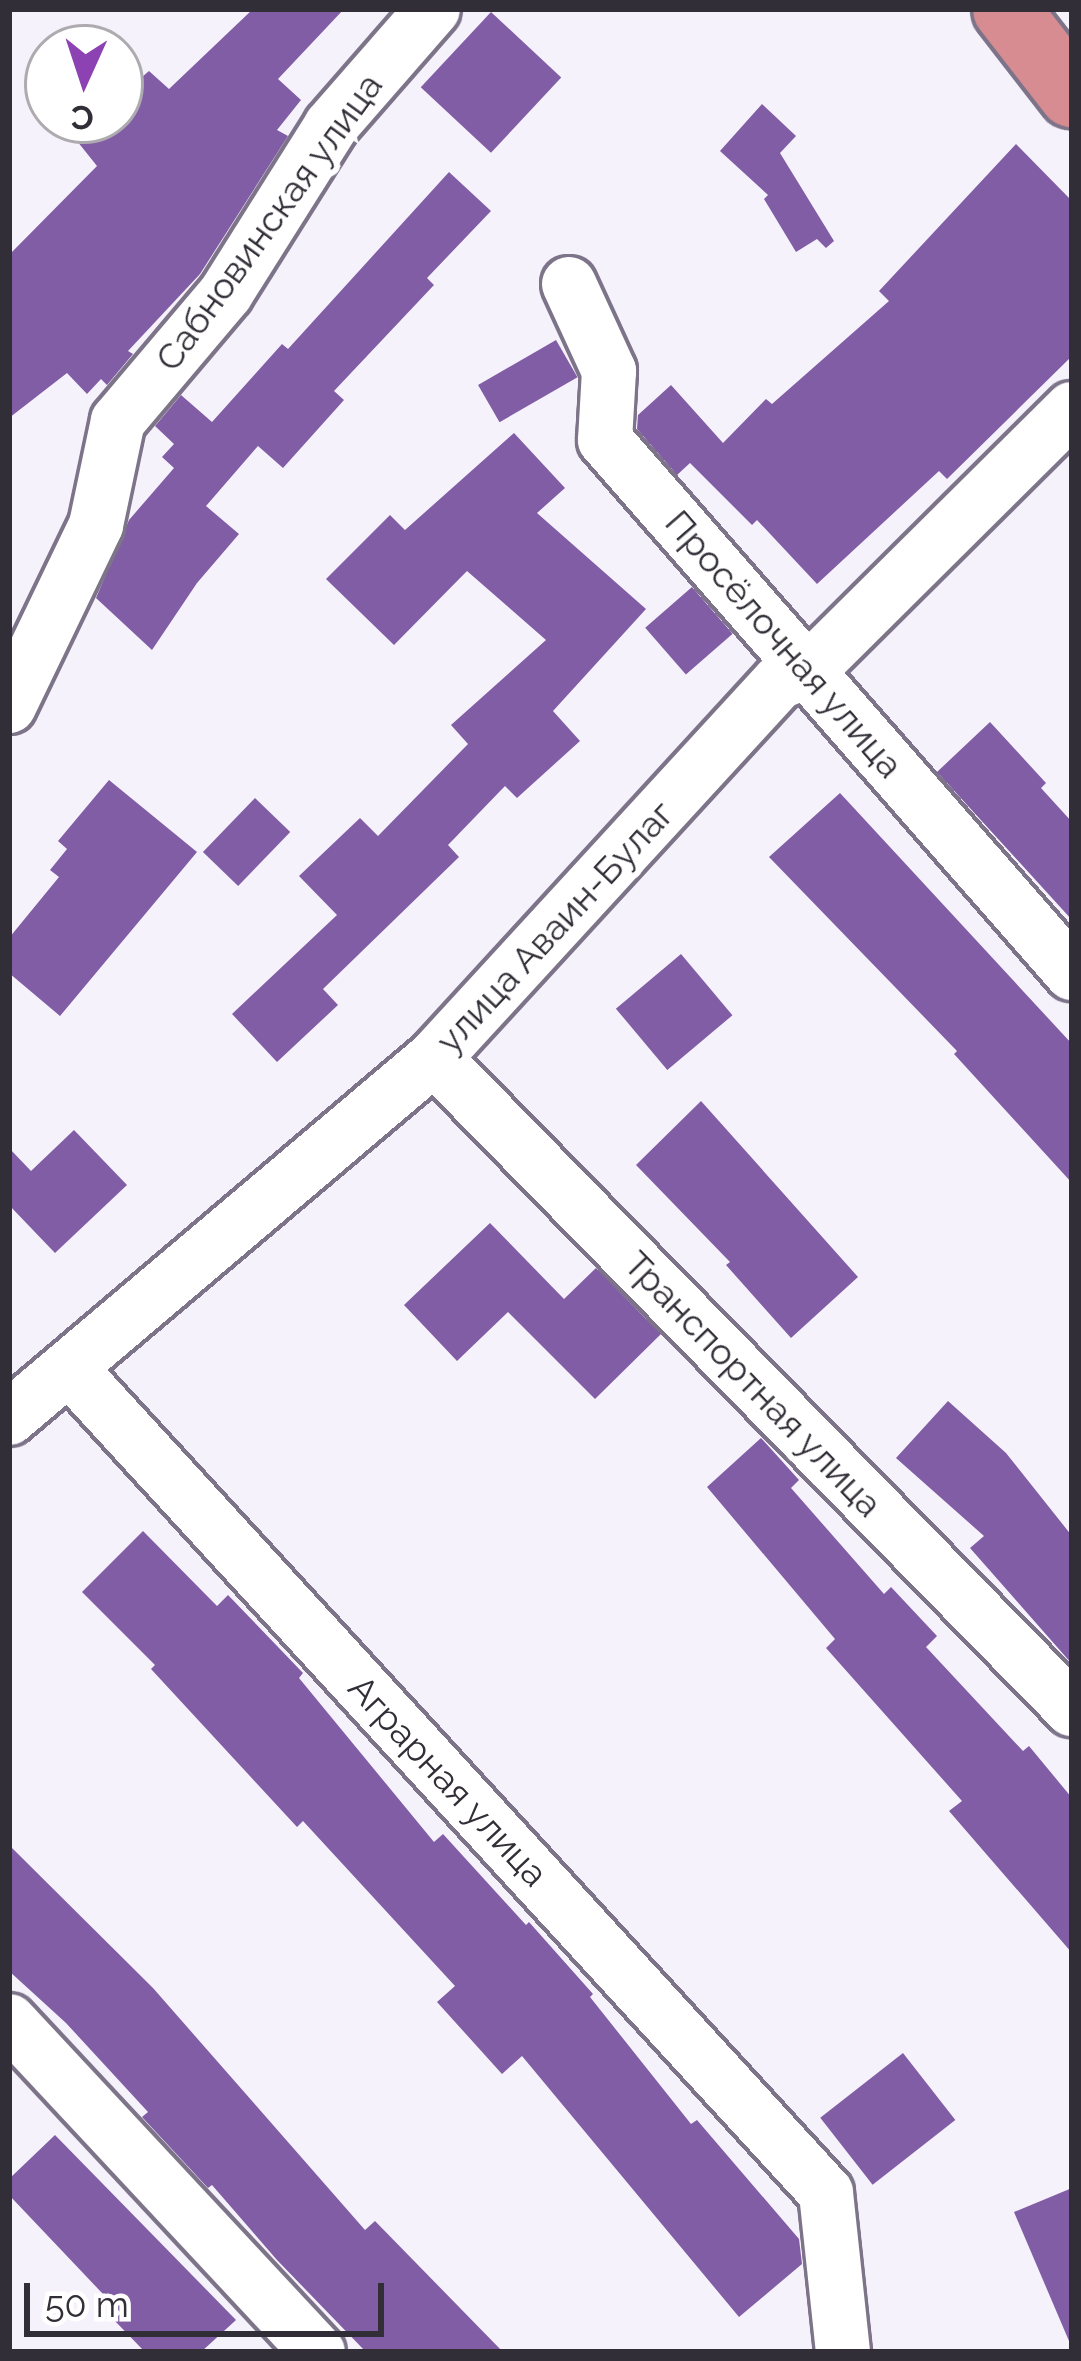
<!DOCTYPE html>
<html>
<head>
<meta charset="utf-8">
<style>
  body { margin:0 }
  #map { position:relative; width:1081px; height:2361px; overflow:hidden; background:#f6f2fc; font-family:Raleway,sans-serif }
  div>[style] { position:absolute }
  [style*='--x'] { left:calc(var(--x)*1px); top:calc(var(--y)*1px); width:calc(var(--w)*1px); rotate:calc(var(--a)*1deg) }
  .building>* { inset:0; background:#805da5; transform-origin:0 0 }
  .roads { filter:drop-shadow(3px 0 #7d7489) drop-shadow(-3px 0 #7d7489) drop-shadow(0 3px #7d7489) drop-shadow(0 -3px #7d7489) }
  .minor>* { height:54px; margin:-27px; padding:0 27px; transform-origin:27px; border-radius:27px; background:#fff }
  .highway>* { height:66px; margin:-33px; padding:0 33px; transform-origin:33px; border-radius:33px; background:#d78c92 }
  span { translate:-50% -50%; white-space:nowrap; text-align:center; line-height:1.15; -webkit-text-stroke:12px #fff; paint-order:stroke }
  .street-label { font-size:36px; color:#322e37 }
  .frame { position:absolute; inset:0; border:12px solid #322e37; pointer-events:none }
  .north { position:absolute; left:24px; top:24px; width:120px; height:120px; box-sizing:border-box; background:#fff; border:3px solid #adabaf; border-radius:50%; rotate:183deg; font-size:33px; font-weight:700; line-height:48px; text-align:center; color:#322e37 }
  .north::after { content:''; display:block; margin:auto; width:42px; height:54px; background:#8d42b3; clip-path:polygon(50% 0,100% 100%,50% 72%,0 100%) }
  .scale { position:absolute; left:24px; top:2283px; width:360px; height:54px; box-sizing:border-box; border:6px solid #322e37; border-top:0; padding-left:15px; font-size:36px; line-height:42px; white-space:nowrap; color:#322e37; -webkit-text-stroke:9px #fff; paint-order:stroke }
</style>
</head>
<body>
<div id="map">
  <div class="building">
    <div style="clip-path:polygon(253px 9px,344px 9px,278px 79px,301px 100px,277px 130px,288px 136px,200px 274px,128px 351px,133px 354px,107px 385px,101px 379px,87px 394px,67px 373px,9px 418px,9px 255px,97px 166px,73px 136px,92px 120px,120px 120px,120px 96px,149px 71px,169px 89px)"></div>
    <div style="left:491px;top:12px;width:96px;height:103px;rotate:43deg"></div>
    <div style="clip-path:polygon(762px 104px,796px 136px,780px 153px,834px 241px,826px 248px,817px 239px,796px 252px,764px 199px,768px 195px,720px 151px)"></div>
    <div style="clip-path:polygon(1016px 144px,1072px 201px,1072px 356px,947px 479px,939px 471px,817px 584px,757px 520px,752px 525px,690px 463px,677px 475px,637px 429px,638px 415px,671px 385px,723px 443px,766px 399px,772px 404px,889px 301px,879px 291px)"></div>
    <div style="clip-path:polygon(449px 172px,491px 211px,427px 278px,434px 285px,334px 391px,344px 400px,283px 468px,258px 446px,206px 506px,239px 534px,197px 583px,152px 650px,96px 598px,129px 520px,174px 468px,162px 457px,174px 444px,155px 426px,181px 395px,212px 422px,282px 344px,288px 349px)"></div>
    <div style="left:556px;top:340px;width:43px;height:90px;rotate:60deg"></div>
    <div style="clip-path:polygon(514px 433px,565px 488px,537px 513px,646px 609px,553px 711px,580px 741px,517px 798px,505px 786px,448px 845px,459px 857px,323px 989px,338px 1005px,277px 1062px,232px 1014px,337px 915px,299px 876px,360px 818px,378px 836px,468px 744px,451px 725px,546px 640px,467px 571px,394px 645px,326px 579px,390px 515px,405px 530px)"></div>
    <div style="left:692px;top:587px;width:62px;height:62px;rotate:49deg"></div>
    <div style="clip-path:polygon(990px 722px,1046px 783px,1041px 788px,1072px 822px,1072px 920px,937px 772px)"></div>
    <div style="clip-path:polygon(109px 780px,197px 852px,60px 1016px,9px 973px,9px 938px,59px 877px,50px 870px,67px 849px,58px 841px)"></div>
    <div style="clip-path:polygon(840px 793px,1072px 1044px,1072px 1183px,954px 1054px,957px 1051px,769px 857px)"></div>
    <div style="left:255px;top:798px;width:49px;height:75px;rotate:44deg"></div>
    <div style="left:681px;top:954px;width:80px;height:85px;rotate:50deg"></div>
    <div style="clip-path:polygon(701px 1101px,858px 1277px,791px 1338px,726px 1265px,730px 1262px,636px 1165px)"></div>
    <div style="clip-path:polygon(74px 1130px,127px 1185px,55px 1253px,9px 1205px,9px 1148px,31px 1171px)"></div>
    <div style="clip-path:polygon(490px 1223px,564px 1299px,596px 1268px,661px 1334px,595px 1399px,508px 1312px,457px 1361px,404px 1305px)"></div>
    <div style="clip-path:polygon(948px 1401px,1006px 1453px,1072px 1536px,1072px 1664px,970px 1548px,984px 1536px,896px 1458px)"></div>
    <div style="clip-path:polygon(761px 1438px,799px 1480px,791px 1488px,884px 1594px,891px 1587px,937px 1636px,926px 1647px,1023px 1751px,1029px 1746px,1072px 1798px,1072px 1953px,949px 1811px,962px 1801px,826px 1648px,835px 1639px,707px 1487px)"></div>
    <div style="clip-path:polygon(143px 1531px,217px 1606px,228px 1595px,303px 1673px,299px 1678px,434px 1842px,443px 1834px,526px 1925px,529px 1922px,593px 1994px,590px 1997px,691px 2124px,697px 2120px,799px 2239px,802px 2264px,739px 2317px,522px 2056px,502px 2074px,437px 2002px,455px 1986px,303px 1821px,297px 1827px,151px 1669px,155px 1665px,82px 1592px)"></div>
    <div style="clip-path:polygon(9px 1845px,153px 1988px,365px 2230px,375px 2221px,503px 2352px,366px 2352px,277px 2260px,212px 2185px,208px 2188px,142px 2117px,148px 2112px,66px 2023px,9px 1971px)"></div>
    <div style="left:903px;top:2053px;width:85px;height:105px;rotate:52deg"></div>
    <div style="clip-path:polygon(55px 2135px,236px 2320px,201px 2352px,145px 2352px,114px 2320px,121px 2313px,9px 2195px,9px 2179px)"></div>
    <div style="clip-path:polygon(1072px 2188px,1072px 2348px,1014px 2212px)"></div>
  </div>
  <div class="roads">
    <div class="minor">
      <div style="--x:569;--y:284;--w:96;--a:65.3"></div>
      <div style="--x:609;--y:371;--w:69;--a:93.3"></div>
      <div style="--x:605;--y:440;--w:709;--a:48.78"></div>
      <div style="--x:9;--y:706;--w:201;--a:-64.3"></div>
      <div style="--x:96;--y:525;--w:106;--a:-78.1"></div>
      <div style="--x:118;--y:421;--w:167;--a:-49.8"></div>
      <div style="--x:226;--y:293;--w:197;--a:-57.8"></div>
      <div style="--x:331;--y:126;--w:155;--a:-48.9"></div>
      <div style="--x:434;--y:1058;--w:912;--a:45.58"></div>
      <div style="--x:70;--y:1369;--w:1118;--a:47.46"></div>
      <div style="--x:826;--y:2193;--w:160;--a:83.9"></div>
      <div style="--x:9;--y:1418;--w:557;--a:-40.27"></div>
      <div style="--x:434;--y:1058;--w:510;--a:-47.46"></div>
      <div style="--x:779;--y:682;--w:31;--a:-21"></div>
      <div style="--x:808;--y:671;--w:372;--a:-44.8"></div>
      <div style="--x:9;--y:2021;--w:453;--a:47"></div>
    </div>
    <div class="highway">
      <div style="--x:1006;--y:9;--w:108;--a:52.2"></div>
    </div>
  </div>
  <div class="street-label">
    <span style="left:269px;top:222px;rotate:-54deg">Сабновинская улица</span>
    <span style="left:784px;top:644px;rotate:49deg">Просёлочная улица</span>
    <span style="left:555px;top:927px;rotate:-47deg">улица Аваин-Булаг</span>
    <span style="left:753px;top:1384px;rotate:46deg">Транспортная улица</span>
    <span style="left:448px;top:1781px;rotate:47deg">Аграрная улица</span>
  </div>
  <div class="frame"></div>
  <div class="north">С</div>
  <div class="scale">50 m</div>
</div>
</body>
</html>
